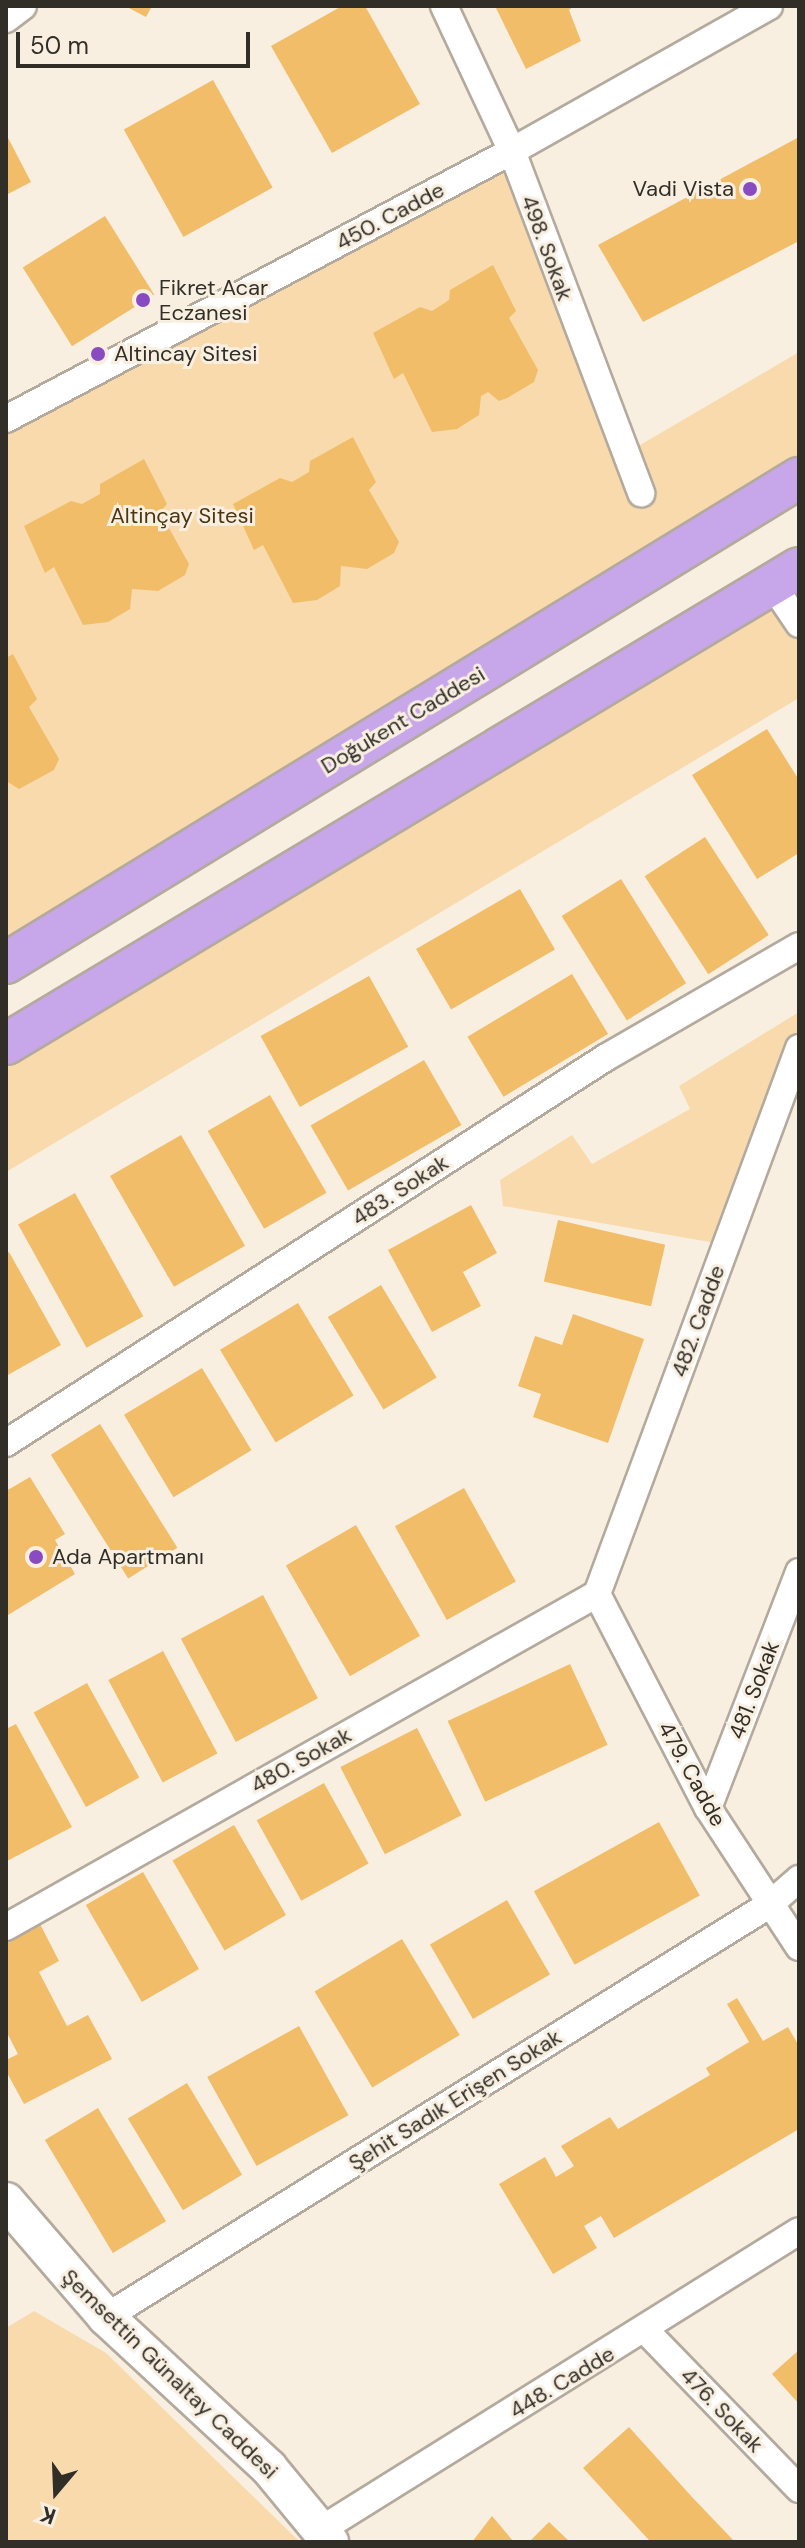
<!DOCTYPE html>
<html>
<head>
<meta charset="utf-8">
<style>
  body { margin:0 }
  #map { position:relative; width:805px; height:2548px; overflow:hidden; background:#f8efe1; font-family:"DM Sans",sans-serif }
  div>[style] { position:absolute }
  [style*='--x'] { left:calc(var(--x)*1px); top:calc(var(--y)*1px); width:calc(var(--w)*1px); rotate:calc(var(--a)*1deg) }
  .green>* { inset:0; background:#f8daad }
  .building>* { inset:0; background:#f2bd69; transform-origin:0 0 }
  .roads { filter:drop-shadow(2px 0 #b3aa9d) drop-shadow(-2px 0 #b3aa9d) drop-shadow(0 2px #b3aa9d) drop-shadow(0 -2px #b3aa9d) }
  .street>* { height:26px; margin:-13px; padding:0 13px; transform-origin:13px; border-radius:13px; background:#fff }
  .secondary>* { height:36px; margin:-18px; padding:0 18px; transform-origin:18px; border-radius:18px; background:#fff }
  .primary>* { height:40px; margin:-20px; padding:0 20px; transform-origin:20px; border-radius:20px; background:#c8a6ea }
  .dots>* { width:22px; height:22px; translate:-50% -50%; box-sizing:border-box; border:4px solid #f8efe1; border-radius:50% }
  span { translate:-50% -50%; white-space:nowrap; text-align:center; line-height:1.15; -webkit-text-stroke:6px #f8efe1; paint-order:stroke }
  .poi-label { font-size:22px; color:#312e28 }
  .right { translate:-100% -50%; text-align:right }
  .left { translate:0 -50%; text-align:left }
  .street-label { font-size:22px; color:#312e28 }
  .park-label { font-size:22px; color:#4c3612 }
  .frame { position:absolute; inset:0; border:8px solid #312e28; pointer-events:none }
  .north { position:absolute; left:16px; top:2452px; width:80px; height:80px; -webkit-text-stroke:6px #f8efe1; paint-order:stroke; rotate:199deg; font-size:22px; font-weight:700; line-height:32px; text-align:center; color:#312e28 }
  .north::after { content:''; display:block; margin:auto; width:28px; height:36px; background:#312e28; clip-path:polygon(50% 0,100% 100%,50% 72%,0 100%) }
  .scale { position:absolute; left:16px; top:32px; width:234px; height:36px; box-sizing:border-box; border:4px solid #312e28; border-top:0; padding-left:10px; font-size:24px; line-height:28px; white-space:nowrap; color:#312e28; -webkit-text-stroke:6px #f8efe1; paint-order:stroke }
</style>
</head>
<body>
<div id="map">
  <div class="green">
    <div style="clip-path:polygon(512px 151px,623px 455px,799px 352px,799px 478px,6px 963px,6px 419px)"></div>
    <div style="clip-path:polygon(799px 568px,799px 698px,6px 1172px,6px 1044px)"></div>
    <div style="clip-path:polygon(799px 1012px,799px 1033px,721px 1244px,503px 1206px,500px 1180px,572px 1135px,592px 1164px,690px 1109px,679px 1086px)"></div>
    <div style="clip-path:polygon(34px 2311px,106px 2353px,300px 2542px,6px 2542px,6px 2328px)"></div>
  </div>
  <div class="building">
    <div style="clip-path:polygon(125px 6px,152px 6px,146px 17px)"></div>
    <div style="clip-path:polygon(342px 6px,365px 6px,420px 104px,332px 153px,271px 46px)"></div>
    <div style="clip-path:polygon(495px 6px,574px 6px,569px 10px,581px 41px,526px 69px)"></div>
    <div style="left:213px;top:80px;width:123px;height:102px;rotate:61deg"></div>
    <div style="clip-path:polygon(6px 134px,31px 182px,6px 195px)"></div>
    <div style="clip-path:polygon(799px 137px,799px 241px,643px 322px,598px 245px)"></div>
    <div style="left:105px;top:216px;width:93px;height:97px;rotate:58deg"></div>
    <div style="clip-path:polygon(493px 265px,516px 311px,509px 318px,538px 370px,534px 382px,507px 398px,499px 401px,488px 392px,481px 396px,479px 415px,457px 429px,432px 432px,403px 373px,394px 379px,373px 333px,420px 307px,432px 311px,449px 300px,450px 290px)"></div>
    <div style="clip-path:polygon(353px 437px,376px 482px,369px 490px,399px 542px,394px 553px,367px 569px,341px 566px,340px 586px,317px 600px,293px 603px,263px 545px,254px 550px,233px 504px,280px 478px,292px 482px,309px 472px,310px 461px)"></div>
    <div style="clip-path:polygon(144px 459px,167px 504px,160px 512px,189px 564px,185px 575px,158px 591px,132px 589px,130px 609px,108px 622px,83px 625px,54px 567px,45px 573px,24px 526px,71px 501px,82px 504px,100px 494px,100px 484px)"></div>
    <div style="clip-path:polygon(13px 654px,37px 699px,29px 707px,59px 759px,54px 770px,19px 789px,6px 781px,6px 658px)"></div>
    <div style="clip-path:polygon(767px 729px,799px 780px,799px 853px,757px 879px,692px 775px)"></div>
    <div style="left:705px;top:837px;width:117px;height:72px;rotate:57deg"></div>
    <div style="left:621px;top:879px;width:123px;height:70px;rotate:58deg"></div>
    <div style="left:520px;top:889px;width:70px;height:120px;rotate:60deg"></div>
    <div style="left:572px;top:974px;width:70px;height:122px;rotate:59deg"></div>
    <div style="left:369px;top:976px;width:81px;height:124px;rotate:61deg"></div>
    <div style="left:424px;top:1060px;width:75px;height:131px;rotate:60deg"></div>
    <div style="left:270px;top:1095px;width:113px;height:72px;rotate:60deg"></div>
    <div style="left:181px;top:1135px;width:128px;height:82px;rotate:60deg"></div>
    <div style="left:75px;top:1193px;width:141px;height:65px;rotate:61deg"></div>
    <div style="clip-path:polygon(471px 1205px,497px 1253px,463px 1272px,481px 1306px,432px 1332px,388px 1250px)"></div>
    <div style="left:558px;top:1220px;width:110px;height:63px;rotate:13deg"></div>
    <div style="clip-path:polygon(9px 1252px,61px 1345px,6px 1376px,6px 1254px)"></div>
    <div style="left:381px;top:1285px;width:108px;height:62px;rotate:59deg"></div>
    <div style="left:298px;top:1303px;width:108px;height:91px;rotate:59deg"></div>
    <div style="clip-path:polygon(573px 1314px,644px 1339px,608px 1443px,533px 1417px,541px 1394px,518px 1386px,535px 1336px,562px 1345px)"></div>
    <div style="left:202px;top:1368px;width:96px;height:91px;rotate:59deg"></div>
    <div style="left:100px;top:1424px;width:146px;height:58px;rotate:58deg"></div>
    <div style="clip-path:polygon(30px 1477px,65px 1534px,55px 1540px,75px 1574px,8px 1615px,6px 1491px)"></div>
    <div style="left:464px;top:1488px;width:107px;height:79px;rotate:61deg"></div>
    <div style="left:356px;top:1525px;width:128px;height:81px;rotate:60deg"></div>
    <div style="left:263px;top:1595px;width:117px;height:93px;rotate:62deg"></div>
    <div style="left:163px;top:1651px;width:116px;height:62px;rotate:62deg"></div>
    <div style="left:570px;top:1664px;width:89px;height:135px;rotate:65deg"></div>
    <div style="left:87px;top:1683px;width:108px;height:61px;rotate:61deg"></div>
    <div style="clip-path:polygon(16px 1724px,72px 1827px,7px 1861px,6px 1729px)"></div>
    <div style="left:417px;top:1728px;width:98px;height:86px;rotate:63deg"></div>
    <div style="left:324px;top:1783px;width:92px;height:77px;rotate:61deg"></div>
    <div style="left:659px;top:1822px;width:84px;height:143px;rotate:61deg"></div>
    <div style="left:234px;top:1825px;width:104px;height:71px;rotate:60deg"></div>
    <div style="left:143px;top:1872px;width:112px;height:66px;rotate:60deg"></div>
    <div style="left:507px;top:1900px;width:86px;height:89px;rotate:60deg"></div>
    <div style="clip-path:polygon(38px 1920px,59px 1961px,39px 1972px,67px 2026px,88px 2015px,112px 2059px,24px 2104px,6px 2071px,6px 2060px,18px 2054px,6px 2031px,6px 1937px)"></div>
    <div style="left:402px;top:1939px;width:112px;height:102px;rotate:59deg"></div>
    <div style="clip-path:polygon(737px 1998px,763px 2041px,788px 2027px,799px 2046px,799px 2129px,614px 2238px,601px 2216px,584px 2226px,597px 2248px,553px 2274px,499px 2184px,545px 2157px,556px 2177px,574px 2166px,561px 2146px,610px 2117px,618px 2129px,710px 2075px,706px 2068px,749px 2042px,727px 2004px)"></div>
    <div style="left:299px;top:2026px;width:102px;height:105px;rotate:61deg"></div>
    <div style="left:187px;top:2083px;width:107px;height:69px;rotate:59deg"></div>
    <div style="left:98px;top:2108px;width:132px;height:62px;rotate:59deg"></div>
    <div style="clip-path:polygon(799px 2350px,799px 2404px,772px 2374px)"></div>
    <div style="clip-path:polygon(629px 2427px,692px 2497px,735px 2542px,651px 2542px,647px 2538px,583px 2468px)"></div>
    <div style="clip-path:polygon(492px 2516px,514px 2542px,472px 2542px)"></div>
    <div style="clip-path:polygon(549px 2522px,570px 2542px,529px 2542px)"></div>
  </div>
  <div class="roads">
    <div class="street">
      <div style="--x:444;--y:6;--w:160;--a:64.9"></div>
      <div style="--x:512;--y:151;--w:366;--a:69.3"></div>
      <div style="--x:6;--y:19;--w:21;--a:-37"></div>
      <div style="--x:6;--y:419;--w:573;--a:-27.91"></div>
      <div style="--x:512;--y:151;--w:295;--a:-29.4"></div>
      <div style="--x:772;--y:584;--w:48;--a:56"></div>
      <div style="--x:6;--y:1443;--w:712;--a:-32.73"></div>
      <div style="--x:605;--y:1058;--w:224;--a:-30"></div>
      <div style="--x:597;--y:1594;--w:582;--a:-69.7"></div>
      <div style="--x:597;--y:1594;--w:241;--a:62.6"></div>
      <div style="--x:708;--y:1808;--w:166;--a:56.8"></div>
      <div style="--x:708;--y:1808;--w:253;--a:-68.9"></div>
      <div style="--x:6;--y:1927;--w:678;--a:-29.4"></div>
      <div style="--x:106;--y:2317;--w:781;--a:-31.86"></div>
      <div style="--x:769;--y:1905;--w:40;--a:-41"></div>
      <div style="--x:646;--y:2331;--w:220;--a:45.9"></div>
      <div style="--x:322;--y:2529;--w:562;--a:-31.99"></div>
    </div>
    <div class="secondary">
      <div style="--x:6;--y:2201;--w:153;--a:49.2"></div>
      <div style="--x:106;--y:2317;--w:222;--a:42.8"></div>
      <div style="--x:269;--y:2468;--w:96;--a:50.5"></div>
    </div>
    <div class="primary">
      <div style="--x:6;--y:963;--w:930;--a:-31.45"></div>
      <div style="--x:6;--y:1044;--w:925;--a:-30.97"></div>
    </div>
  </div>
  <div class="dots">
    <div style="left:750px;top:189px;background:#884bc1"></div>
    <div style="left:143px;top:300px;background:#884bc1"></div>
    <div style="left:98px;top:354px;background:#884bc1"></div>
    <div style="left:36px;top:1557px;background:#884bc1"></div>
  </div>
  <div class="poi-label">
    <span class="right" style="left:734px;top:189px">Vadi Vista</span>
    <span class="left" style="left:159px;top:300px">Fikret Acar<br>Eczanesi</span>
    <span class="left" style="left:114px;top:354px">Altincay Sitesi</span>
    <span class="left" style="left:52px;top:1557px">Ada Apartmanı</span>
  </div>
  <div class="street-label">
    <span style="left:390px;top:216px;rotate:-28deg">450. Cadde</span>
    <span style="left:547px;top:248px;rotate:70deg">498. Sokak</span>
    <span style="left:403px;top:720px;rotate:-31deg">Doğukent Caddesi</span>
    <span style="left:400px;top:1190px;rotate:-33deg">483. Sokak</span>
    <span style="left:698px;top:1321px;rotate:-70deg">482. Cadde</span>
    <span style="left:754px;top:1690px;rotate:-69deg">481. Sokak</span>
    <span style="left:301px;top:1760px;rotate:-29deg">480. Sokak</span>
    <span style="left:692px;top:1774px;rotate:61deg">479. Cadde</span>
    <span style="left:455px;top:2100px;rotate:-32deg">Şehit Sadık Erişen Sokak</span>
    <span style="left:170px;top:2374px;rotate:44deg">Şemsettin Günaltay Caddesi</span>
    <span style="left:562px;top:2382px;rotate:-31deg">448. Cadde</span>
    <span style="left:722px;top:2410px;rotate:46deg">476. Sokak</span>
  </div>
  <div class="park-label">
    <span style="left:182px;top:516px">Altinçay Sitesi</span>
  </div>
  <div class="frame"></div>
  <div class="north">K</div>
  <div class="scale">50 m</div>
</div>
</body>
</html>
